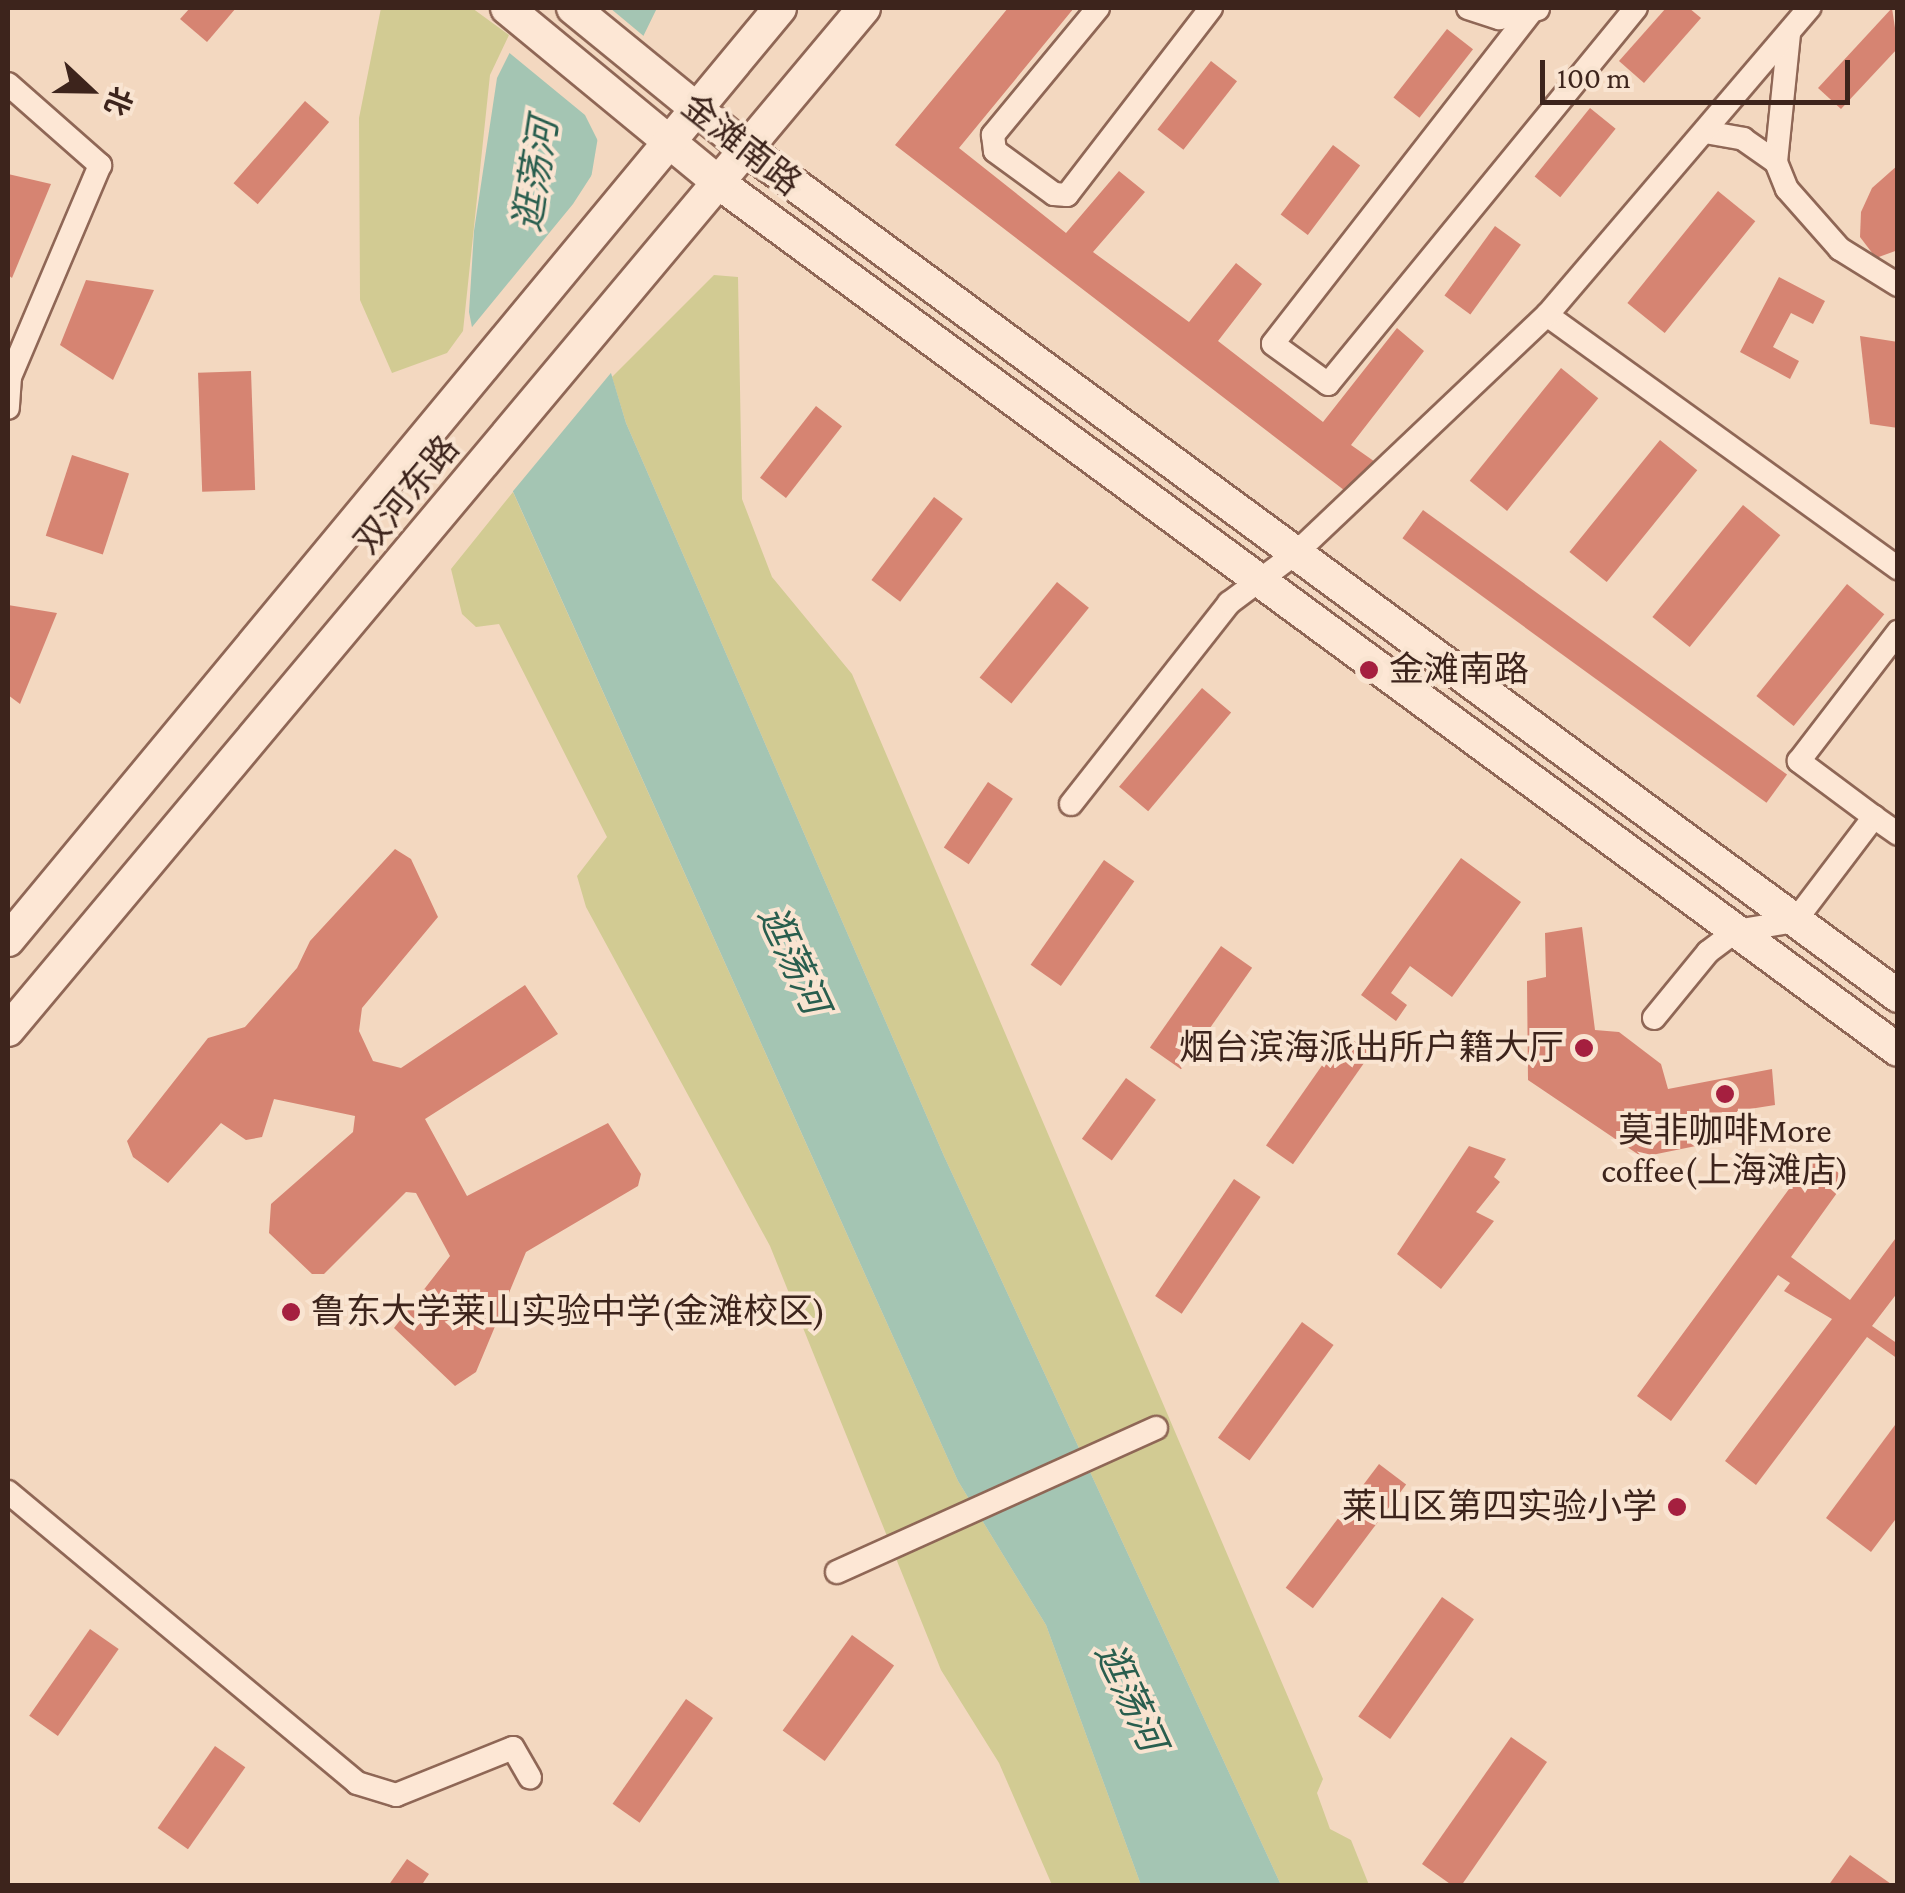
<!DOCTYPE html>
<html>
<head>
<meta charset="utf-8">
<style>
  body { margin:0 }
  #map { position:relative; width:1905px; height:1893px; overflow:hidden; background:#f3d8c0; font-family:"Crimson Pro","Noto Sans SC",serif }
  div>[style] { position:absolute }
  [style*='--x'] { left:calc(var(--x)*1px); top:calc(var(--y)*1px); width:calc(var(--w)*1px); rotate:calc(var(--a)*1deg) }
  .green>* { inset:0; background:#d2cb93 }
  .water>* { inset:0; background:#a4c5b3 }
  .pier>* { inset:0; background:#f3d8c0 }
  .building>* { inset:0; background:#d68472; transform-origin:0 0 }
  .roads { filter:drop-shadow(2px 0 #8f6756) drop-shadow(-2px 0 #8f6756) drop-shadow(0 2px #8f6756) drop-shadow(0 -2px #8f6756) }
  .street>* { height:22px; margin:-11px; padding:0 11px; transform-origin:11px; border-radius:11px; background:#fde7d5 }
  .secondary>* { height:32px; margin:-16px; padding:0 16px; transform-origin:16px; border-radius:16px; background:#fde7d5 }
  .dots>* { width:28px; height:28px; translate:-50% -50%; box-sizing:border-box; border:5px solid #f9e4d1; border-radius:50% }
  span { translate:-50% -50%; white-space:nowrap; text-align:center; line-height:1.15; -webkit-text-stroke:8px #f9e4d1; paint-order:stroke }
  .street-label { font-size:35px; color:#3d241c }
  .poi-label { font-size:35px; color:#3d241c }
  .left { translate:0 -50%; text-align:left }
  .right { translate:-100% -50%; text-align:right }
  .water-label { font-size:38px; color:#295e4e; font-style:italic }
  .frame { position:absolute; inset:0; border:10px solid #3d241c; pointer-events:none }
  .north { position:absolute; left:40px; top:40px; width:100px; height:100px; -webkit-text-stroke:8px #f9e4d1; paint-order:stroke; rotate:112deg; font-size:28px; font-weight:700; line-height:40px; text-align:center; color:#3d241c }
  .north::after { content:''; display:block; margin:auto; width:35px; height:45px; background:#3d241c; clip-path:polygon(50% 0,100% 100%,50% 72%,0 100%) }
  .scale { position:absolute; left:1540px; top:60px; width:310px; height:45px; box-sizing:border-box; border:5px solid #3d241c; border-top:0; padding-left:12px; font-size:30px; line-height:35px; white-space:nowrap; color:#3d241c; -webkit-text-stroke:8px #f9e4d1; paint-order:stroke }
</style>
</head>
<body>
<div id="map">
  <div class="green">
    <div style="clip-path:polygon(381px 8px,472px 8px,509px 35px,490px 75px,463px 331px,447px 353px,392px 373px,360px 300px,359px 118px)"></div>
    <div style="clip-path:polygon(714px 275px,738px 277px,742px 499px,772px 577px,852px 674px,1323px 1779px,1317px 1793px,1330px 1829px,1351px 1840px,1369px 1885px,1281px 1885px,944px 1156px,626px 423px,612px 377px)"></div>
    <div style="clip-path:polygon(513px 492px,958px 1481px,1046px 1625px,1141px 1885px,1052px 1885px,999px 1763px,941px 1670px,770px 1246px,586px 907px,577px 876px,607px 837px,499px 624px,476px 627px,462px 614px,451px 569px)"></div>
  </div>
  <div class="water">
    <div style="clip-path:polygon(532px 8px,657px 8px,600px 125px,581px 238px,587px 293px,626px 423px,944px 1156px,1281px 1885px,1141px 1885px,1046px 1625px,958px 1481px,497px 456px,469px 312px,474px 231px,497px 78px)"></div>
  </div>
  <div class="pier">
    <div style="clip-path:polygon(529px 8px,610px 8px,646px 38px,599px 143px,586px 238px,592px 292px,615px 368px,509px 496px,492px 457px,468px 332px,573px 204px,595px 170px,599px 143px,585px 115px,506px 50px)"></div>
  </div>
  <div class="building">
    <div style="clip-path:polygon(190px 8px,236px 8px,207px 42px,180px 19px)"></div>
    <div style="clip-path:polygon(1008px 8px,1074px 8px,959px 148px,1066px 233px,1119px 171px,1145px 192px,1093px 252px,1189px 322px,1236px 263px,1262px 284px,1218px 341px,1323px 422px,1397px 328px,1424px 351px,1351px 445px,1378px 464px,1353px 497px,895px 145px)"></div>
    <div style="clip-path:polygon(1666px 8px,1689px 8px,1701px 18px,1644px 83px,1619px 61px)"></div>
    <div style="clip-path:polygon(1892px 8px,1898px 48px,1841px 109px,1818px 88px)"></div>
    <div style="left:1447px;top:29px;width:33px;height:87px;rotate:38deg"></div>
    <div style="left:1211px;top:61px;width:33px;height:87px;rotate:38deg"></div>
    <div style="left:305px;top:101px;width:32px;height:109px;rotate:41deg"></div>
    <div style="left:1590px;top:108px;width:33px;height:88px;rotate:39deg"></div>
    <div style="left:1333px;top:145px;width:34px;height:87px;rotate:37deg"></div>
    <div style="clip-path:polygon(1898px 165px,1898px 250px,1876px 258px,1860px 237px,1861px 212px,1872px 188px)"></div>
    <div style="clip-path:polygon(8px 174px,51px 184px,12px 278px,8px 275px)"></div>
    <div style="left:1718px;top:191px;width:48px;height:144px;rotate:39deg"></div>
    <div style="left:1495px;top:226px;width:32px;height:86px;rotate:36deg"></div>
    <div style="clip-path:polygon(1779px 277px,1825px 301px,1813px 324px,1791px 313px,1773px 347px,1799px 361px,1790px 379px,1740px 352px)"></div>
    <div style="clip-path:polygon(86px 280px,154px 290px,113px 380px,60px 345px)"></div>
    <div style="clip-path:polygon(1860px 336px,1898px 342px,1898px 428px,1870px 424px)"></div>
    <div style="left:1561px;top:368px;width:48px;height:145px;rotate:39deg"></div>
    <div style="left:251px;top:371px;width:119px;height:53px;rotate:88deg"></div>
    <div style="left:816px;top:406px;width:33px;height:91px;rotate:38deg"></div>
    <div style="left:1660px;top:440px;width:48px;height:144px;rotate:39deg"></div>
    <div style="left:72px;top:455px;width:60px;height:85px;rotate:18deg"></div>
    <div style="left:934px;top:497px;width:36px;height:104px;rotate:37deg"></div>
    <div style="left:1743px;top:505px;width:48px;height:144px;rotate:39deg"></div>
    <div style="left:1423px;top:510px;width:450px;height:35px;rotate:36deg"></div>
    <div style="left:1057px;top:582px;width:41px;height:123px;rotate:39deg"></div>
    <div style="left:1847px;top:584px;width:48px;height:144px;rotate:39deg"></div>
    <div style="clip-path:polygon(8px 605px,57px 613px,20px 704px,8px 695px)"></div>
    <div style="left:1202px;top:688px;width:38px;height:129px;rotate:40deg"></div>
    <div style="left:988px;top:782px;width:30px;height:79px;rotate:34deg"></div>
    <div style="clip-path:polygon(395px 849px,411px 859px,438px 917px,362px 1008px,359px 1031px,373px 1061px,401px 1068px,525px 985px,558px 1034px,425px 1119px,467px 1196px,608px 1123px,641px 1174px,638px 1186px,526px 1252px,476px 1372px,455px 1386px,394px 1328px,450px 1256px,416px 1193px,406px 1192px,324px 1274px,312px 1274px,269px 1233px,271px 1204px,353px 1132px,355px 1116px,274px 1099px,262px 1137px,246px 1140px,221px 1123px,168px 1183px,133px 1157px,127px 1141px,208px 1038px,245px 1027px,297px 968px,310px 941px)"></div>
    <div style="clip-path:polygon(1461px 858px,1521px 902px,1452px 997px,1410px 966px,1391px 993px,1407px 1005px,1396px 1021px,1361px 995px)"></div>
    <div style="left:1104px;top:860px;width:37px;height:128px;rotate:35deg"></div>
    <div style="clip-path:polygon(1582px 927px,1595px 1030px,1619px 1032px,1661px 1064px,1668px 1089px,1772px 1069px,1775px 1105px,1737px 1111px,1740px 1137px,1642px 1157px,1528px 1080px,1527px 981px,1546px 977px,1545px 933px)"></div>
    <div style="left:1221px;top:946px;width:38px;height:124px;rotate:35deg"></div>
    <div style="left:1344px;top:1034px;width:33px;height:136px;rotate:35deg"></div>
    <div style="left:1126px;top:1078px;width:37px;height:75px;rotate:36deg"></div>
    <div style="clip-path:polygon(1469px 1146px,1506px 1159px,1494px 1177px,1500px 1182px,1476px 1212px,1494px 1221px,1441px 1289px,1397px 1254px)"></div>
    <div style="clip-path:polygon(1814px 1155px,1847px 1179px,1791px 1257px,1850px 1300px,1898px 1235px,1898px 1292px,1872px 1326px,1898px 1344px,1898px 1359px,1867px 1337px,1756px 1485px,1725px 1461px,1832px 1319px,1784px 1291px,1790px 1283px,1778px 1275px,1671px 1421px,1637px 1396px)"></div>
    <div style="left:1234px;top:1179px;width:32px;height:141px;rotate:34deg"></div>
    <div style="left:1302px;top:1322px;width:39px;height:143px;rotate:36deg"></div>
    <div style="clip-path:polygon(1898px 1421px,1898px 1516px,1871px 1552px,1826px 1518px)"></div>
    <div style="left:1379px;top:1464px;width:34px;height:155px;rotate:37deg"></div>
    <div style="left:1442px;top:1597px;width:39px;height:146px;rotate:35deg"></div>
    <div style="left:90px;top:1629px;width:35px;height:106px;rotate:35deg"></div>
    <div style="left:852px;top:1635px;width:52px;height:118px;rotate:36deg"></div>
    <div style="left:686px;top:1699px;width:33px;height:128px;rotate:35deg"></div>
    <div style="clip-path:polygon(1511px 1737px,1547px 1762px,1461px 1886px,1453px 1886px,1422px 1864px)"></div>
    <div style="left:215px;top:1746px;width:37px;height:100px;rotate:35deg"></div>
    <div style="clip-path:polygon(1850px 1855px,1894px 1886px,1828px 1886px)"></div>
    <div style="clip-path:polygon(407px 1859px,429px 1874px,421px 1886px,388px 1886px)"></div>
  </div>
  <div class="roads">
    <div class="street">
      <div style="--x:1098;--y:8;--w:165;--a:129.6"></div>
      <div style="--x:993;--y:135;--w:16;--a:83"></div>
      <div style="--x:995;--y:151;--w:73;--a:36.1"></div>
      <div style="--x:1054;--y:194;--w:13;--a:4"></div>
      <div style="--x:1067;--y:195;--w:236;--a:-52.4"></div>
      <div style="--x:1468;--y:8;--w:33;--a:18"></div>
      <div style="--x:1499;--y:18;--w:40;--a:-13"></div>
      <div style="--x:1531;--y:12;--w:420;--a:127.9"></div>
      <div style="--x:1273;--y:344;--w:68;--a:36"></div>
      <div style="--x:1328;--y:384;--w:486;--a:-50.7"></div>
      <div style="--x:1789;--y:34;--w:129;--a:95.8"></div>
      <div style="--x:1776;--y:162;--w:29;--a:68"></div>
      <div style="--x:1787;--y:189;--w:80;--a:48.5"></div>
      <div style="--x:1840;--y:249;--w:68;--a:31.8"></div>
      <div style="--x:8;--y:84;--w:123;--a:41.4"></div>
      <div style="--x:100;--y:165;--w:230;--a:113"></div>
      <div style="--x:10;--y:377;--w:31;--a:94"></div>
      <div style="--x:1705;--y:132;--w:39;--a:10"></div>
      <div style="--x:1743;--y:139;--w:40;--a:34.9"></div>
      <div style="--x:1547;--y:315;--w:433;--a:35.8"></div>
      <div style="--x:1071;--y:804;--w:256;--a:-51.8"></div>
      <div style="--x:1229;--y:603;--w:84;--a:-36.7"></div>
      <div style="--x:1296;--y:553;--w:346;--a:-43.5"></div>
      <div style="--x:1547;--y:315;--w:404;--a:-49.5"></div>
      <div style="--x:1874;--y:817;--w:29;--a:35"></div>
      <div style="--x:1654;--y:1018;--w:85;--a:-50.7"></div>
      <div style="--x:1708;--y:952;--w:35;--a:-37"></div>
      <div style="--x:1736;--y:931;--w:60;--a:-9.6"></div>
      <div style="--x:1795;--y:921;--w:131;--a:-52.8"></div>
      <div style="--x:1874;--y:817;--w:94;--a:-143.3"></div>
      <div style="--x:1799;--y:761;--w:163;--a:-52.5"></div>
      <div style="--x:8;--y:1492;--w:454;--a:39.8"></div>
      <div style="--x:357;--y:1783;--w:41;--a:17.1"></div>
      <div style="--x:396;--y:1795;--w:126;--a:-21.9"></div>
      <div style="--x:513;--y:1748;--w:34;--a:60"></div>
      <div style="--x:837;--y:1572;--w:350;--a:-24.3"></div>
    </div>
    <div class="secondary">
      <div style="--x:507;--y:8;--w:275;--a:39.5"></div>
      <div style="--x:719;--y:183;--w:1463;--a:36.33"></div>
      <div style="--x:573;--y:8;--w:223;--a:39.2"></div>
      <div style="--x:746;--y:149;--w:1430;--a:36.32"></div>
      <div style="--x:8;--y:940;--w:1210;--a:-50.36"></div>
      <div style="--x:8;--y:1030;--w:1333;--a:-50.05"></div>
    </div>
  </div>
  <div class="dots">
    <div style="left:1369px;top:670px;background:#a51f3f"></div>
    <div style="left:1584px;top:1048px;background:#a51f3f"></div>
    <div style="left:1725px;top:1094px;background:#a51f3f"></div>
    <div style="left:291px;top:1312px;background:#a51f3f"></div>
    <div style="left:1677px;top:1507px;background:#a51f3f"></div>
  </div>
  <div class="street-label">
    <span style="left:741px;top:145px;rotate:38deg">金滩南路</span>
    <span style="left:407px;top:495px;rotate:-50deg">双河东路</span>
  </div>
  <div class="poi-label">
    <span class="left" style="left:1389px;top:670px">金滩南路</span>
    <span class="right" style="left:1564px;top:1048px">烟台滨海派出所户籍大厅</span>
    <span style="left:1725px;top:1151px">莫非咖啡More<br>coffee(上海滩店)</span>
    <span class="left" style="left:311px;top:1312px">鲁东大学莱山实验中学(金滩校区)</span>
    <span class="right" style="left:1657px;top:1507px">莱山区第四实验小学</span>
  </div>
  <div class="water-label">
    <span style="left:536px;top:175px;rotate:-81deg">逛荡河</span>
    <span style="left:793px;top:960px;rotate:65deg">逛荡河</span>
    <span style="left:1130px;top:1697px;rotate:65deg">逛荡河</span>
  </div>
  <div class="frame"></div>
  <div class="north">北</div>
  <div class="scale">100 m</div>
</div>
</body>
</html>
